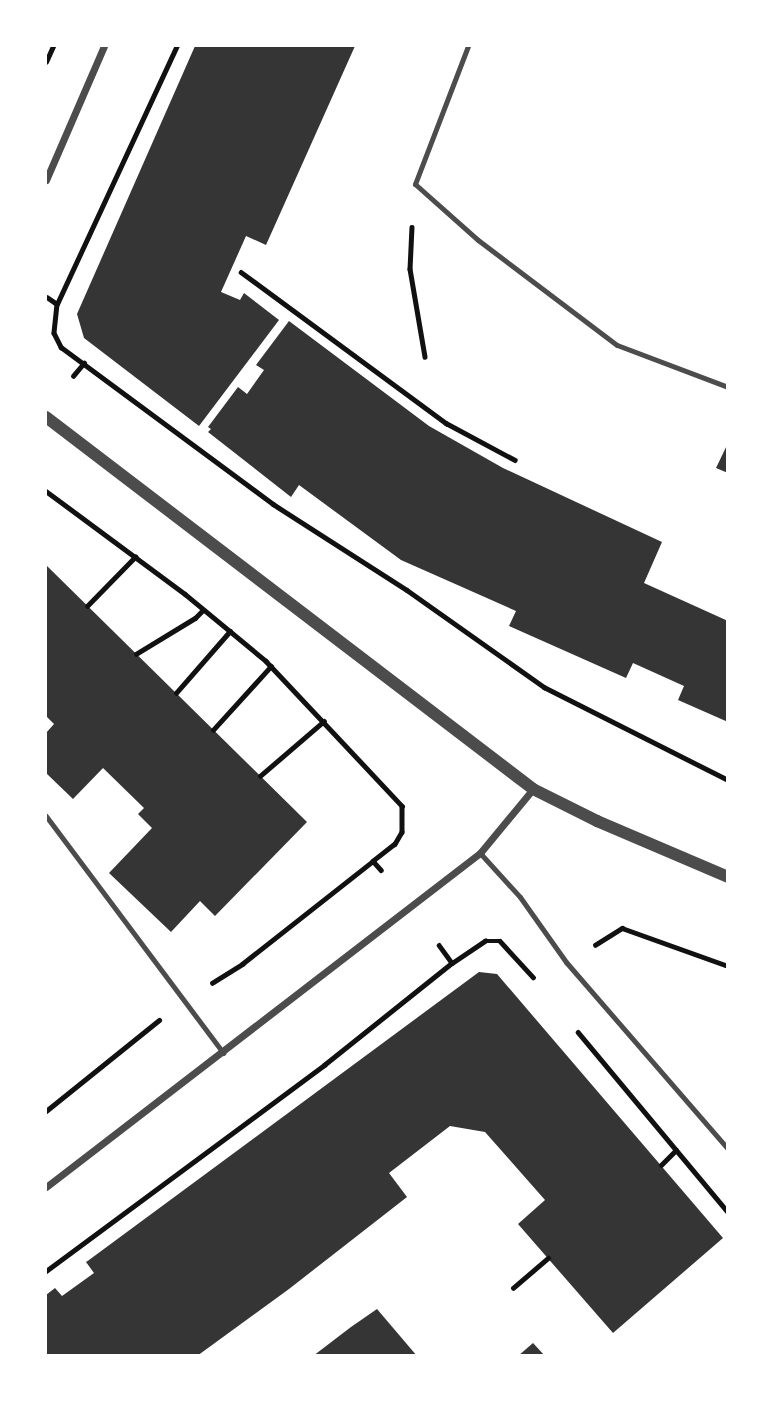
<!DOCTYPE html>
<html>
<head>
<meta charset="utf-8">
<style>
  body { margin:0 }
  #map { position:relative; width:773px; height:1401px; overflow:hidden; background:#fff; font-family:"Times New Roman",serif }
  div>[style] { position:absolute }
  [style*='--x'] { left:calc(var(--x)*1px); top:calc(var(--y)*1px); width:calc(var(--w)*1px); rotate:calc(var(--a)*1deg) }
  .building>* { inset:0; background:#353535 }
  .path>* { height:4.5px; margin:-2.25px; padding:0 2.25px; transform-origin:2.25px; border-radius:2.25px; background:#111 }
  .service>* { height:5px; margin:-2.5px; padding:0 2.5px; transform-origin:2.5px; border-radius:2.5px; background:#4c4c4c }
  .minor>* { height:7px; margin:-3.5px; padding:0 3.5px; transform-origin:3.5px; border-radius:3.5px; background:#4c4c4c }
  .tertiary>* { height:12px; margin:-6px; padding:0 6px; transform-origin:6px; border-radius:6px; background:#4c4c4c }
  span { translate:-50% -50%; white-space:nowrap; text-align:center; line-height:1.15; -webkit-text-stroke:5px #fff; paint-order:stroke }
  .frame { position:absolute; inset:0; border:47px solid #fff; pointer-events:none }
</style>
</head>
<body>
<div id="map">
  <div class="building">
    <div style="clip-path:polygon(195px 46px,355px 46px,266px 245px,246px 236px,221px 292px,240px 300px,244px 293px,279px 320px,199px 426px,84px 338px,77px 314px)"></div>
    <div style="clip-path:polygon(289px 321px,429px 426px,503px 468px,662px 542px,644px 583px,728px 621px,728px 722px,678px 700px,684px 686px,633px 663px,626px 678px,509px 626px,516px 611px,401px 560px,299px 485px,291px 497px,208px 432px,211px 429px,208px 427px,238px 387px,247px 394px,264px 370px,256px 365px)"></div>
    <div style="clip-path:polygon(728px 443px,728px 473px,716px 468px)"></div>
    <div style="clip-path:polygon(46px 565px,307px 822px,215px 916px,200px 901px,171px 932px,109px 873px,152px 828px,138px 814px,144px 808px,103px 768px,73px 799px,46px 773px,46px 733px,54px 724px,46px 716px)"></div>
    <div style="clip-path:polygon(479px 972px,497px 974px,723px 1238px,613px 1333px,518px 1224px,545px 1200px,485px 1132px,450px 1126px,389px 1173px,407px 1197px,289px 1289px,197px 1356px,46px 1356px,46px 1295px,55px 1288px,62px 1296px,94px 1273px,86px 1262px,89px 1260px)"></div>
    <div style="clip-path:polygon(377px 1309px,417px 1356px,313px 1356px,351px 1327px)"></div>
    <div style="clip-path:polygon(533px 1343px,545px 1356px,518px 1356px)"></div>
  </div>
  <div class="path">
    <div style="--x:46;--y:62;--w:17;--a:-66"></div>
    <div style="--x:412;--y:227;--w:42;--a:92.7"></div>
    <div style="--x:410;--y:269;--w:89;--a:80.3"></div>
    <div style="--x:241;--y:272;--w:255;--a:36.4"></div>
    <div style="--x:446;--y:423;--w:78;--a:28.2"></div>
    <div style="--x:47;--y:297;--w:12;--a:35"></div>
    <div style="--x:57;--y:304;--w:29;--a:96"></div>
    <div style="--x:54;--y:333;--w:16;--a:63"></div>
    <div style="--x:61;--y:347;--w:264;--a:36.5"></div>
    <div style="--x:273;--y:504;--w:159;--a:32.7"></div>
    <div style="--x:407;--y:590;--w:168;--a:35.3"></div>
    <div style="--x:544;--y:687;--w:206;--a:26.8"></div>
    <div style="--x:57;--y:304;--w:285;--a:-65.1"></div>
    <div style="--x:73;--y:376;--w:17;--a:-50"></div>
    <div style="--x:46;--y:491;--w:173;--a:36.5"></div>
    <div style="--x:185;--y:594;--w:105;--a:39.6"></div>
    <div style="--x:266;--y:661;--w:199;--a:46.8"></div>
    <div style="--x:402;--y:806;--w:26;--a:90"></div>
    <div style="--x:402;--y:832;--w:14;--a:120"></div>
    <div style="--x:395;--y:844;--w:28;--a:142"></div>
    <div style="--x:373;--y:861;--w:12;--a:48"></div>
    <div style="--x:87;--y:606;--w:69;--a:-45.6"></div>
    <div style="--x:136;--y:654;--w:69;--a:-31.4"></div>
    <div style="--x:195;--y:618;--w:11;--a:-45"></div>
    <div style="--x:176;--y:693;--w:82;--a:-48.9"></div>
    <div style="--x:213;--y:730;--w:86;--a:-47.8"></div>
    <div style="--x:260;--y:776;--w:84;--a:-40.7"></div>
    <div style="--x:439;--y:945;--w:22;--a:54"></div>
    <div style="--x:452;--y:963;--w:40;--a:-34"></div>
    <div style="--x:485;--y:941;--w:15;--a:0"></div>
    <div style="--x:500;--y:941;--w:49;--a:47.5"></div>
    <div style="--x:595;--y:945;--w:32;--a:-32"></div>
    <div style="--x:622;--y:928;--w:113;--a:19.7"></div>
    <div style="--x:212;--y:983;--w:36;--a:-32"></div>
    <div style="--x:242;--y:964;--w:167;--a:-38.2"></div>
    <div style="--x:578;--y:1032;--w:234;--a:50.2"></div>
    <div style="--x:46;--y:1111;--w:145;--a:-38.8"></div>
    <div style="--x:661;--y:1165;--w:21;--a:-45"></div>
    <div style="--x:46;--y:1271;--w:346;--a:-36.5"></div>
    <div style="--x:324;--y:1065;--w:164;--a:-38.6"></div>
    <div style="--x:513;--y:1288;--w:46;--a:-40.6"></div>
  </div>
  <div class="service">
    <div style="--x:468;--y:46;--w:148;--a:111"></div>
    <div style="--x:415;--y:184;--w:84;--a:41.6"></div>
    <div style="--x:478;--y:240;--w:174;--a:37.1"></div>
    <div style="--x:617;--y:345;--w:119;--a:20.7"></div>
    <div style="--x:46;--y:816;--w:296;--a:53.2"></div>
    <div style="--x:480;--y:853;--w:59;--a:47.7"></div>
    <div style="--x:520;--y:897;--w:80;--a:54.7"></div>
    <div style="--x:566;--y:962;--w:247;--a:49.1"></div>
  </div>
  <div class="minor">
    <div style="--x:46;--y:180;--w:146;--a:-66.6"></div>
    <div style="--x:46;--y:1187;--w:548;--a:-37.58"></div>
    <div style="--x:480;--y:853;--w:83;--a:-50.4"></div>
  </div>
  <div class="tertiary">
    <div style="--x:46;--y:417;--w:613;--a:37.37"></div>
    <div style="--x:533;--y:789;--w:72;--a:26.6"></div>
    <div style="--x:597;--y:821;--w:142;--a:23.1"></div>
  </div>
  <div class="frame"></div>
</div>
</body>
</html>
